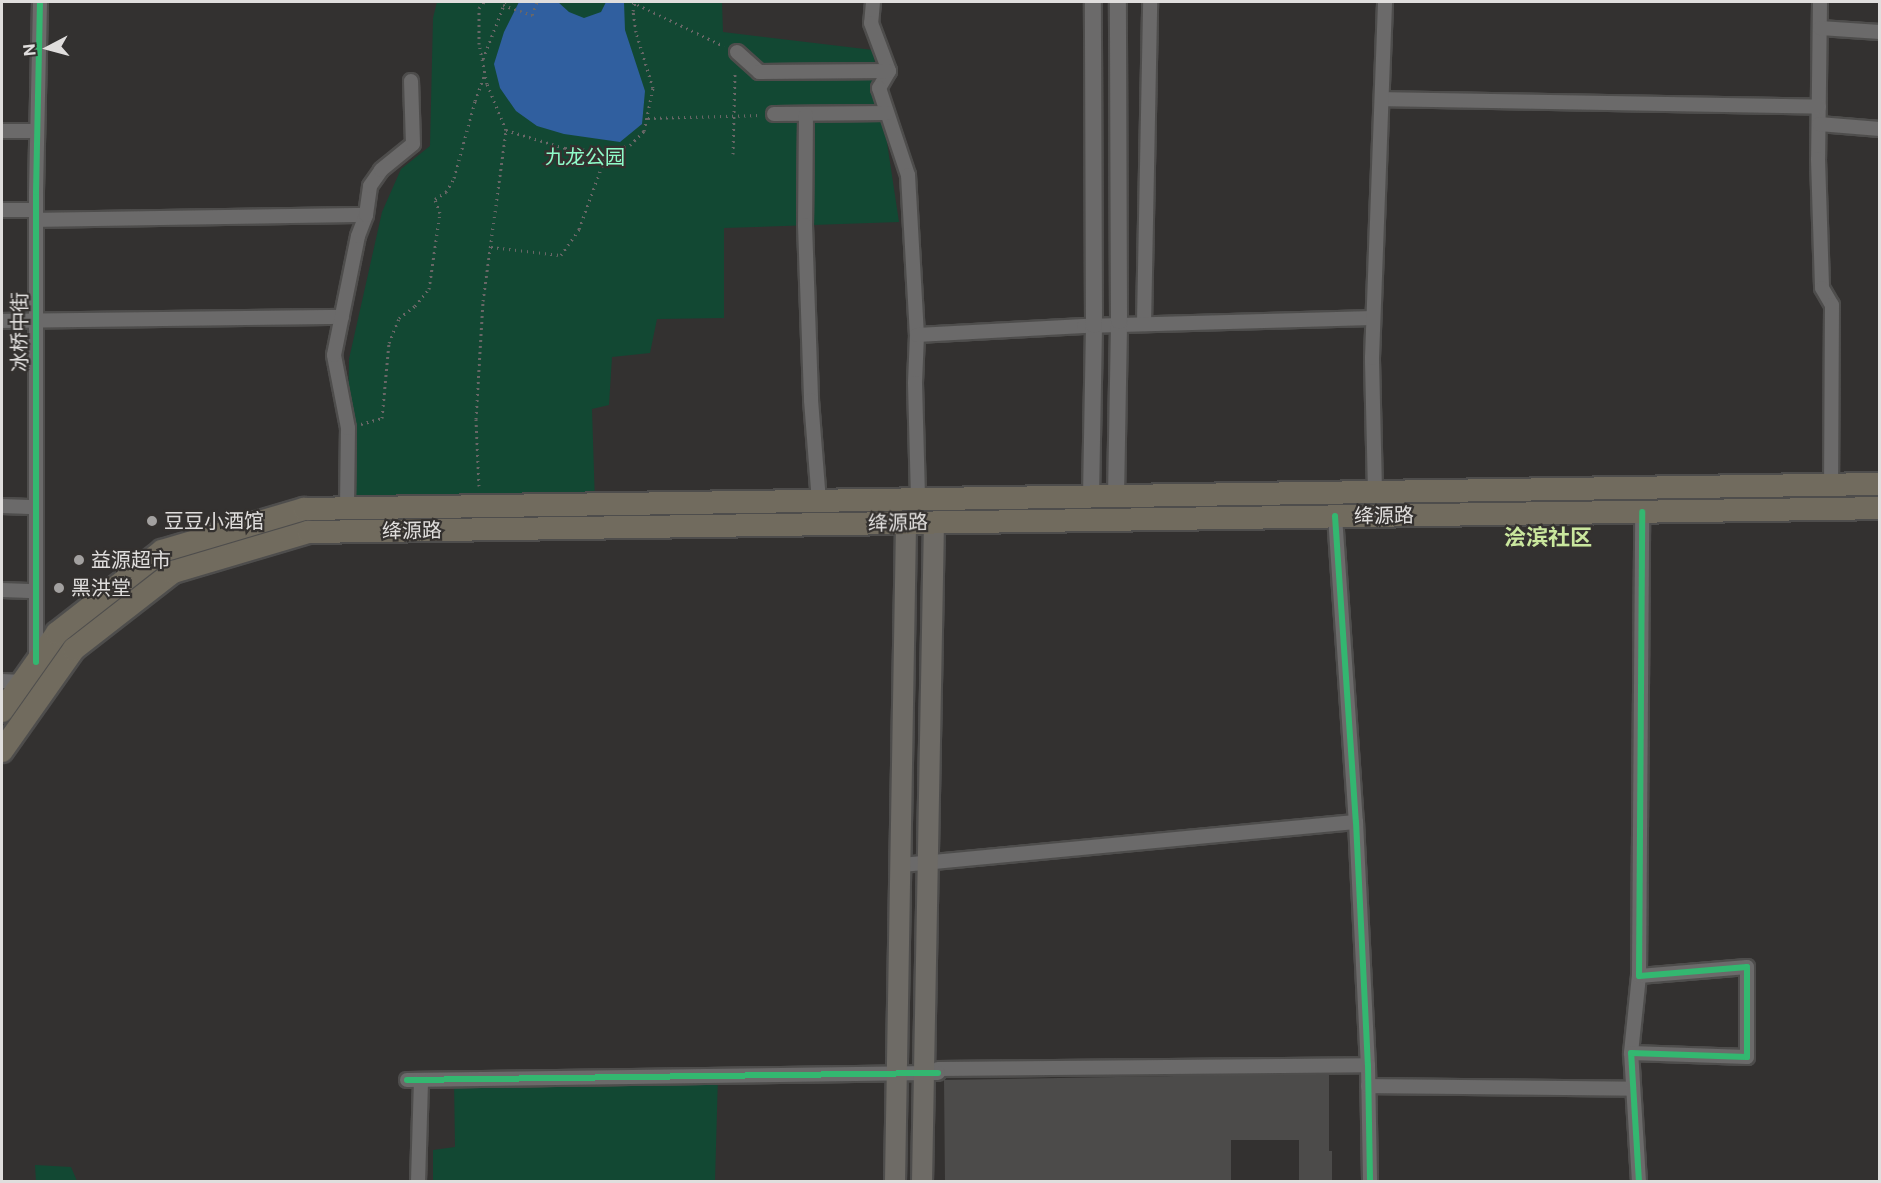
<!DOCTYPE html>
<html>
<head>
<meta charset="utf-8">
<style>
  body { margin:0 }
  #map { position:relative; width:1881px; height:1183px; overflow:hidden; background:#333130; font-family:"Public Sans","Noto Sans SC",sans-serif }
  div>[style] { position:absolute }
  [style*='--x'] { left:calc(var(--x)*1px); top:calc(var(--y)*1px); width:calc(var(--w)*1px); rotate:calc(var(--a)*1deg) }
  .green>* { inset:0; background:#124833 }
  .water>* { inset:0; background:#305f9f }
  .building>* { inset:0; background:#4c4b4a }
  .path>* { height:3px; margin-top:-1.5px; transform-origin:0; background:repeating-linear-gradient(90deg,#696767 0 1.5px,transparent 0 6px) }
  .roads { filter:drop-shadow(2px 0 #4e4d4c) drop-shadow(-2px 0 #4e4d4c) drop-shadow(0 2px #4e4d4c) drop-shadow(0 -2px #4e4d4c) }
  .minor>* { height:14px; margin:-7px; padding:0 7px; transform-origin:7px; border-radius:7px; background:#6b6a6a }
  .tertiary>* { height:16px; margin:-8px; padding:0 8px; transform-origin:8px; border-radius:8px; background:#6b6a6a }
  .secondary>* { height:20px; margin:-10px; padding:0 10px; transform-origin:10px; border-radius:10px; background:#6e6b66 }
  .trunk>* { height:22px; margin:-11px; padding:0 11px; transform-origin:11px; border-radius:11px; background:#716b5e }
  .cycleway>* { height:6px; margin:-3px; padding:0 3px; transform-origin:3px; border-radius:3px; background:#33b770 }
  .dots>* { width:16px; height:16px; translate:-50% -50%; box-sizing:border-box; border:3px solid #34312f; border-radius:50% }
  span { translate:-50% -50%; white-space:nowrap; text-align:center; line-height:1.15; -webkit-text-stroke:4.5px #34312f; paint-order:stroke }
  .park-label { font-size:20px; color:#8ffbc9 }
  .street-label { font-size:20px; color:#e0dedd }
  .poi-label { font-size:20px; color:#e0dedd }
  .left { translate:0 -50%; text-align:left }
  .quarter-label { font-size:22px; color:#cae79e; font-weight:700 }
  .frame { position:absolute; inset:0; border:3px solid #e0dedd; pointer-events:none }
  .north { position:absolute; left:18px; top:18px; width:60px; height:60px; -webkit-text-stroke:4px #34312f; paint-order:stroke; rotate:264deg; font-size:16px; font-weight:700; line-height:24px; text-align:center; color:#e0dedd }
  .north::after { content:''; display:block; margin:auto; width:21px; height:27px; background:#e0dedd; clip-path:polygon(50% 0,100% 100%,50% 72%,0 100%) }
</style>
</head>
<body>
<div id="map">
  <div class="green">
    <div style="clip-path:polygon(437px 2px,722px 2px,723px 32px,873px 50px,899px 222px,724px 228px,724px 318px,657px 319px,650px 353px,612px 357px,609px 405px,592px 409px,595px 504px,347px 508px,349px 359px,382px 212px,401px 169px,430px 146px,433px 18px)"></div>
    <div style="clip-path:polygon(718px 1076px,715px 1181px,433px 1182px,433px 1150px,455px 1147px,454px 1080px)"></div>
    <div style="clip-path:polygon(35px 1165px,71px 1167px,77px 1181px,36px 1181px)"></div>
  </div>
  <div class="water">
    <div style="clip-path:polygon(519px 2px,558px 2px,569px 12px,584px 18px,601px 12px,606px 2px,624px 2px,625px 30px,645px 91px,642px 124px,620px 142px,564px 134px,537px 126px,516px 111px,500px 88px,494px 64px,504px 32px)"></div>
  </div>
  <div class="building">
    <div style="clip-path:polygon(1233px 1075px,1329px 1075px,1329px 1151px,1332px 1151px,1332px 1182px,1299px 1182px,1299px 1140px,1231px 1140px,1231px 1182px,945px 1182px,944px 1080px)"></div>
  </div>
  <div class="path">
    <div style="--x:632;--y:2;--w:102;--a:25.6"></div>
    <div style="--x:503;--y:5;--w:31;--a:19"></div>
    <div style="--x:532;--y:15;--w:14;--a:-69"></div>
    <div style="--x:483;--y:59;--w:61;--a:-68.9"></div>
    <div style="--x:648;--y:118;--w:112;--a:-1.5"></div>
    <div style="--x:506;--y:130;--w:62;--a:17"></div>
    <div style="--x:565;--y:148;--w:42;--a:5.4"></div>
    <div style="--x:607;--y:152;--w:24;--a:-17"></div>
    <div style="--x:630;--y:145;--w:20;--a:-45"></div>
    <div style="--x:644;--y:131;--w:44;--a:-78.2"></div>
    <div style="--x:653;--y:88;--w:59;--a:-106.9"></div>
    <div style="--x:636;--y:32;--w:21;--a:-98"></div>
    <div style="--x:633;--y:11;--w:9;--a:-77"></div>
    <div style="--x:733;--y:154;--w:82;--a:-88.6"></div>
    <div style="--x:491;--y:247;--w:70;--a:6.5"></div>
    <div style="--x:561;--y:255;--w:32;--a:-55"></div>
    <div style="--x:579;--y:229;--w:82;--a:-70"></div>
    <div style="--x:361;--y:424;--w:22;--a:-16"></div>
    <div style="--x:382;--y:418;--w:75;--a:-84.7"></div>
    <div style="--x:389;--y:343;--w:27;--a:-68"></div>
    <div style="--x:399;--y:318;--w:20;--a:-37"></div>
    <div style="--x:415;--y:306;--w:22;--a:-51"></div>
    <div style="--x:429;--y:289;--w:77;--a:-81.8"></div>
    <div style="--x:440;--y:213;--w:15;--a:-110"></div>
    <div style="--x:435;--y:199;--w:13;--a:-32"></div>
    <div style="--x:446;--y:192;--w:16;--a:-60"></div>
    <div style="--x:454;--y:178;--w:80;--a:-74.7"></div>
    <div style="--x:475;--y:101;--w:29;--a:-70"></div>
    <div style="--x:479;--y:486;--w:67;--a:-92.6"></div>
    <div style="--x:476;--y:419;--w:118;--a:-86.6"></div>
    <div style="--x:483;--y:301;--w:173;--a:-82.3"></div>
    <div style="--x:506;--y:130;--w:50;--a:-112.4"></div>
    <div style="--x:487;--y:84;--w:41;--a:-101.3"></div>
    <div style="--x:479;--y:44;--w:36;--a:-90"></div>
    <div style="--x:479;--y:8;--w:8;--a:-50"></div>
  </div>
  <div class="roads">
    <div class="minor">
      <div style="--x:873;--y:2;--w:21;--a:95"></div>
      <div style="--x:871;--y:23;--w:51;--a:69.4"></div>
      <div style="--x:889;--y:71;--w:20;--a:120"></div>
      <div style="--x:879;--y:88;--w:92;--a:71.6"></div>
      <div style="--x:908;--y:175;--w:160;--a:86.8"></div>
      <div style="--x:917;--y:335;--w:48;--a:92.4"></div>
      <div style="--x:915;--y:383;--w:118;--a:88.5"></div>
      <div style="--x:1820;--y:2;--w:157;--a:90.7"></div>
      <div style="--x:1818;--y:159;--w:129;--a:88.2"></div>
      <div style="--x:1822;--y:288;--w:20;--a:60"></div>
      <div style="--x:1832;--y:305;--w:180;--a:90.3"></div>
      <div style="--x:1820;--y:28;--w:60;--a:3.8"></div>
      <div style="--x:737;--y:52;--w:30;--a:42"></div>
      <div style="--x:759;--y:72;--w:130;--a:-0.4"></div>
      <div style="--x:1382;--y:99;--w:437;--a:1"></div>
      <div style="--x:774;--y:114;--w:113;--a:-0.5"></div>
      <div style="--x:806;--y:115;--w:110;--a:90.5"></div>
      <div style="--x:805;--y:225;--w:175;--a:88"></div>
      <div style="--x:811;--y:400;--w:101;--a:85.5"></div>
      <div style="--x:1819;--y:124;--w:61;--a:4.7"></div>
      <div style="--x:2;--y:131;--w:35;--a:0"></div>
      <div style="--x:2;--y:210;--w:34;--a:0"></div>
      <div style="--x:36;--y:220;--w:330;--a:-0.9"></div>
      <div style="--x:2;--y:321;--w:340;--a:-0.7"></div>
      <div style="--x:1144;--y:324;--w:322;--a:-88.9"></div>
      <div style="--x:917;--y:335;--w:167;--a:-3.1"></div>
      <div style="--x:1084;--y:326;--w:289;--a:-1.6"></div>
      <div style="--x:1375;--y:492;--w:134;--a:-91.3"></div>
      <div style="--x:1372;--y:358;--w:356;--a:-87.9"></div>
      <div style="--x:2;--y:506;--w:34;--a:2"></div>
      <div style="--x:347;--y:508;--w:80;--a:-89.3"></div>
      <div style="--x:348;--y:428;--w:74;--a:-100.9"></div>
      <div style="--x:334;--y:355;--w:121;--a:-78.6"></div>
      <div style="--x:358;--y:236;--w:22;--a:-69"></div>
      <div style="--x:366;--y:215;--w:29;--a:-82"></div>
      <div style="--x:370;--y:186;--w:19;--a:-55"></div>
      <div style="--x:381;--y:170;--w:41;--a:-39.1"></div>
      <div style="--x:413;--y:144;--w:63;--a:-91.8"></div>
      <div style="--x:1335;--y:516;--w:307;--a:86.1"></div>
      <div style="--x:1356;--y:822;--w:243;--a:87.2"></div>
      <div style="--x:1368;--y:1065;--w:117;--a:89"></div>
      <div style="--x:2;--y:590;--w:34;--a:2"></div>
      <div style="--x:36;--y:660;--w:468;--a:-90"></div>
      <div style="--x:36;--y:192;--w:190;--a:-88.8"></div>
      <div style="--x:2;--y:681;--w:20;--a:3"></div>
      <div style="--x:901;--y:865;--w:457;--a:-5.4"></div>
      <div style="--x:1631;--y:1053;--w:77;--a:-84.1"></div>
      <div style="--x:938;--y:1069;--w:430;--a:-0.5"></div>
      <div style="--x:407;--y:1080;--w:531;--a:-0.76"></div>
      <div style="--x:1368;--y:1086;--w:265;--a:0.6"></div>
      <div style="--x:418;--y:1182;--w:102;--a:-88.3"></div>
      <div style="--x:1639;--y:1182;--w:129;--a:-93.5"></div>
      <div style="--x:1631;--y:1053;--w:116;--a:2"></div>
      <div style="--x:1747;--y:1057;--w:90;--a:-90"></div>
      <div style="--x:1747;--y:967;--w:108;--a:175.2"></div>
      <div style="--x:1639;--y:976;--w:464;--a:-89.6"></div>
    </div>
    <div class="tertiary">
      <div style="--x:1116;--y:497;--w:176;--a:-89"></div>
      <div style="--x:1119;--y:321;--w:319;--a:-90.2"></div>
      <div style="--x:1091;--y:498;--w:173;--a:-89"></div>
      <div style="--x:1094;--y:325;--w:323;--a:-90.2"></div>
    </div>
    <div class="secondary">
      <div style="--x:895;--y:1182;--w:659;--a:-89.04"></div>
      <div style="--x:922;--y:1182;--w:659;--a:-88.96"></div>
    </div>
    <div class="trunk">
      <div style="--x:2;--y:711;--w:95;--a:-54.8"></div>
      <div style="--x:57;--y:633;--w:133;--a:-38"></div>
      <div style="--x:162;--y:551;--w:148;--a:-16.5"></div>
      <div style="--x:304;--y:509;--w:1576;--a:-0.91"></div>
      <div style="--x:2;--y:751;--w:125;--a:-54.8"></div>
      <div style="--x:74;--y:649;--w:125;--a:-37.9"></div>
      <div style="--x:173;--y:572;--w:141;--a:-16.5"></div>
      <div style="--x:308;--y:532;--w:1572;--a:-0.87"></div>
    </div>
  </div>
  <div class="cycleway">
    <div style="--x:1335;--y:516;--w:307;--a:86.1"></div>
    <div style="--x:1356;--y:822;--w:243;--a:87.2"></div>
    <div style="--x:1368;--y:1065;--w:117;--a:89"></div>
    <div style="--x:36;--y:662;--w:470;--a:-90"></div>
    <div style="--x:36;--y:192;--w:190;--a:-88.8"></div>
    <div style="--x:407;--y:1080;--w:531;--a:-0.76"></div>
    <div style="--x:1639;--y:1182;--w:129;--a:-93.5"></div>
    <div style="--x:1631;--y:1053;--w:116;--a:2"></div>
    <div style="--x:1747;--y:1057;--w:90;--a:-90"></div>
    <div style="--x:1747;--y:967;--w:108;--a:175.2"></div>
    <div style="--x:1639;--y:976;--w:464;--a:-89.6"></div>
  </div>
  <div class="dots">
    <div style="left:152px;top:521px;background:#a3a1a0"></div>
    <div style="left:79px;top:560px;background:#a3a1a0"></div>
    <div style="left:59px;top:588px;background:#a3a1a0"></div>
  </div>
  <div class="park-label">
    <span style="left:585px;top:157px">九龙公园</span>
  </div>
  <div class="street-label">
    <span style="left:20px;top:332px;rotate:-90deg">冰桥中街</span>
    <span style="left:1384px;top:516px;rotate:-1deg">绛源路</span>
    <span style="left:898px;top:523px;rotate:-1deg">绛源路</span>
    <span style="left:412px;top:531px;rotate:-1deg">绛源路</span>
  </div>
  <div class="poi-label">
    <span class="left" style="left:164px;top:521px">豆豆小酒馆</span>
    <span class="left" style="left:91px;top:560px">益源超市</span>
    <span class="left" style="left:71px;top:588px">黑洪堂</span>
  </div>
  <div class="quarter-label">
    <span style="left:1548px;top:538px">浍滨社区</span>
  </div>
  <div class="frame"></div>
  <div class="north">N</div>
</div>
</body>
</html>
